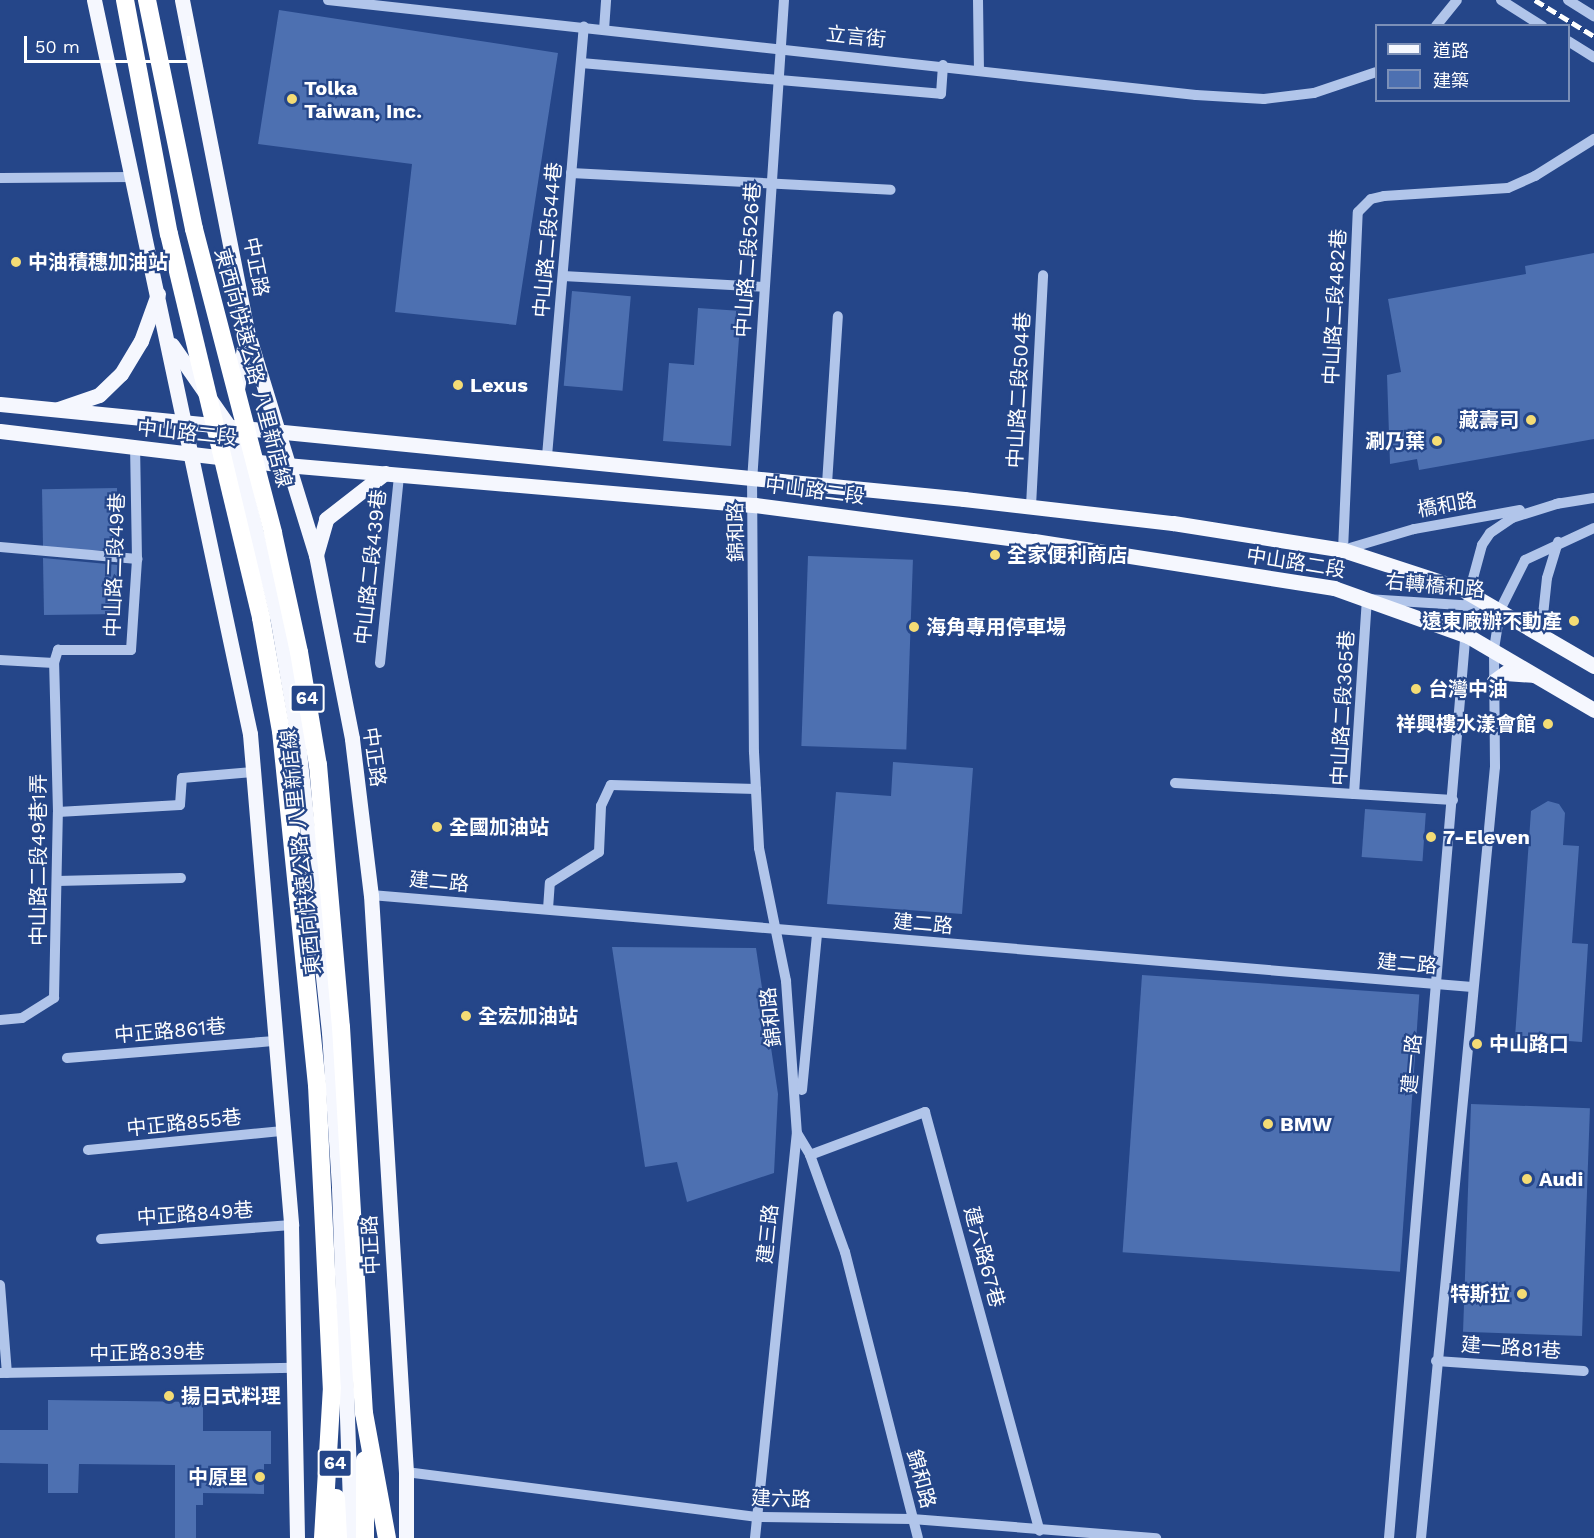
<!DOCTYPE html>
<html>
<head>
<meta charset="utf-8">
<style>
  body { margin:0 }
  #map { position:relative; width:1594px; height:1538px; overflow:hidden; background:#254689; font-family:"Work Sans","Noto Sans TC",sans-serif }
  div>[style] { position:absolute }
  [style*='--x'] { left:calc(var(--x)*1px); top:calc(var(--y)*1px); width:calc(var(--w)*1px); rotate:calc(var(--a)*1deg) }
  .building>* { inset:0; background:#4d70b1; transform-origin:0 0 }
  .minor>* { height:10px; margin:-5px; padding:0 5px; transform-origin:5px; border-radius:5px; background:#b1c5ea }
  .major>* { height:15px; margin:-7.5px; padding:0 7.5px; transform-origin:7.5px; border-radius:7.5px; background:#f5f7fe }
  .highway>* { height:18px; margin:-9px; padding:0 9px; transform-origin:9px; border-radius:9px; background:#fff }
  .rail>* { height:4.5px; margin-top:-2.25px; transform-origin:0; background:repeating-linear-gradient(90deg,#fff 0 10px,transparent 0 14.5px) }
  .highway-bridge>* { height:18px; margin:-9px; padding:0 9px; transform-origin:9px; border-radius:9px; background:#fff }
  .dots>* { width:16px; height:16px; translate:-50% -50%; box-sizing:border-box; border:3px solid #254689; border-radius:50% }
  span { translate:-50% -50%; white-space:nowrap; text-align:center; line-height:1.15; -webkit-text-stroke:4.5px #254689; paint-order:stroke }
  .shield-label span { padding:2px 4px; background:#254689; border:2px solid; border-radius:4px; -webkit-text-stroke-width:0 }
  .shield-label { font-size:18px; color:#fff; font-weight:700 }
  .street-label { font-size:20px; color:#fff }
  .poi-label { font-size:20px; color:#fff; font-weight:700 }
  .left { translate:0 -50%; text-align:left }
  .right { translate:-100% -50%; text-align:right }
  .legend { position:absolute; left:1375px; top:24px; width:195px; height:78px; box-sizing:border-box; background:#254689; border:2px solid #7c90b8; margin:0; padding:8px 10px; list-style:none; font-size:18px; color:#fff }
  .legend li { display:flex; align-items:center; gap:12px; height:30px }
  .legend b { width:30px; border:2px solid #7c90b8 }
  .scale { position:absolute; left:24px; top:36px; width:166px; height:27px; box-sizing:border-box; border:3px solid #fff; border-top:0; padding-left:8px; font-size:18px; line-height:21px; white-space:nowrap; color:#fff; -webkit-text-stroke:4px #254689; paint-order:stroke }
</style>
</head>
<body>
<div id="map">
  <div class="building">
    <div style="clip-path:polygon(279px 10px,558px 53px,516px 325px,395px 312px,412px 164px,258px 144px)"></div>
    <div style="clip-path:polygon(1594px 253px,1594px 439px,1419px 470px,1417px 459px,1390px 464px,1387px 375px,1401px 372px,1388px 299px,1526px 274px,1525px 266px)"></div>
    <div style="left:572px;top:291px;width:59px;height:95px;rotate:5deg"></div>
    <div style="clip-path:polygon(698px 308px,741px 311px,731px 446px,663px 441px,669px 363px,694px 365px)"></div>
    <div style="left:117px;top:488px;width:62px;height:75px;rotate:89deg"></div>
    <div style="left:808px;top:556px;width:105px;height:190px;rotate:2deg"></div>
    <div style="clip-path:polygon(43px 558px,118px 565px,119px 614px,44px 615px)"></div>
    <div style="clip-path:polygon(893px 762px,973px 768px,962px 914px,827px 904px,836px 792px,891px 796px)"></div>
    <div style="clip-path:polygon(1548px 801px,1559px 804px,1565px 813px,1563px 845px,1579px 846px,1572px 943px,1588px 944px,1582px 1042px,1515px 1037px,1531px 811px)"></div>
    <div style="left:1365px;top:809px;width:61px;height:48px;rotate:4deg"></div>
    <div style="clip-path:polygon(612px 947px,756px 948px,778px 1094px,774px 1173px,687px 1202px,677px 1162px,645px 1167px)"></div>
    <div style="left:1142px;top:975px;width:278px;height:278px;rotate:4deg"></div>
    <div style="left:1471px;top:1104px;width:119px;height:228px;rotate:2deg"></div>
    <div style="clip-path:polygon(48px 1400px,203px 1402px,203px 1431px,271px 1431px,271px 1464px,264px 1464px,264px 1494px,203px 1493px,203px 1505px,196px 1505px,196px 1538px,175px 1538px,175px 1465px,79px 1464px,78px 1493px,48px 1493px,48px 1464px,0 1463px,0 1430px,48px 1430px)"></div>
  </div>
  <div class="minor">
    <div style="--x:328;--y:0;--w:873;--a:6.25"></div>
    <div style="--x:1196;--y:95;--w:68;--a:3.4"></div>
    <div style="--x:1264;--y:99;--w:50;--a:-6.8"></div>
    <div style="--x:1314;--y:93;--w:65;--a:-18.7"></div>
    <div style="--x:784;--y:0;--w:477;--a:93.8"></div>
    <div style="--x:752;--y:476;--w:276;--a:89.6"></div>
    <div style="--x:754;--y:752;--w:96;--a:87"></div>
    <div style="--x:759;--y:848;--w:136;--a:78.5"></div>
    <div style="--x:786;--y:981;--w:152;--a:85.9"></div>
    <div style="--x:797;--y:1133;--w:26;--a:59"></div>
    <div style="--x:810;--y:1155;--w:103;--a:70.2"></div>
    <div style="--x:845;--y:1252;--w:295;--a:75.7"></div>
    <div style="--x:978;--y:0;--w:69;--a:89.2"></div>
    <div style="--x:1501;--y:0;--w:49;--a:32.4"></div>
    <div style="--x:1568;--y:0;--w:31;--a:32"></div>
    <div style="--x:1436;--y:26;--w:33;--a:-51"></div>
    <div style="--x:604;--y:30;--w:30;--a:-86"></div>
    <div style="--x:1568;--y:41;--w:31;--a:32"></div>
    <div style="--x:581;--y:63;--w:361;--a:4.9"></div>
    <div style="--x:941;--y:94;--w:29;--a:-86"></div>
    <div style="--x:571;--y:173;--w:320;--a:3"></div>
    <div style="--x:1;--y:178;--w:132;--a:-0.4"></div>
    <div style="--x:563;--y:276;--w:201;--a:3.1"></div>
    <div style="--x:547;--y:456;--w:431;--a:-85.1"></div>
    <div style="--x:827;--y:484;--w:168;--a:-86.3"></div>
    <div style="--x:1556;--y:504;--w:38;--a:-9"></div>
    <div style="--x:1031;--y:506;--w:231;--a:-87"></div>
    <div style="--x:1520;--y:510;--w:108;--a:169.8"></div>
    <div style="--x:1414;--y:529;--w:74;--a:163.5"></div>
    <div style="--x:1343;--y:550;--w:338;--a:-87.5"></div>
    <div style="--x:1358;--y:212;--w:18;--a:-45"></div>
    <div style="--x:1371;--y:199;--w:13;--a:-13"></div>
    <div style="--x:1384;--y:196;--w:124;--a:-3.7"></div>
    <div style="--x:1508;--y:188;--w:30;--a:-24"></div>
    <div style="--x:1535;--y:176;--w:70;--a:-32.1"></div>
    <div style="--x:0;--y:547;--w:138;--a:5"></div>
    <div style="--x:1541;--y:634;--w:56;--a:-83.9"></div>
    <div style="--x:1547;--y:578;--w:38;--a:-73"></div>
    <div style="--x:0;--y:660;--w:54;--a:3.2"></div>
    <div style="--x:380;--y:663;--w:189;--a:-84.2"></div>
    <div style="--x:1175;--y:783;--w:179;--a:3.5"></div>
    <div style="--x:1453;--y:800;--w:99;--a:-176.5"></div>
    <div style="--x:1354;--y:794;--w:195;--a:-86.2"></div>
    <div style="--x:1367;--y:599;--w:109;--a:3.7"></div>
    <div style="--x:58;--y:812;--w:122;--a:-3.3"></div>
    <div style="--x:180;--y:805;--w:27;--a:-86"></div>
    <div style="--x:182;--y:778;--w:71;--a:-4.8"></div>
    <div style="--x:57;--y:881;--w:124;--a:-1.4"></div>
    <div style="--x:371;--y:895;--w:1105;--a:4.78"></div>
    <div style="--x:548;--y:909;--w:26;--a:-86"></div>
    <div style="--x:550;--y:883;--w:58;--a:-32.3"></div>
    <div style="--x:599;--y:852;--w:46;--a:-87.5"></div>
    <div style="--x:601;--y:806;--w:23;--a:-65"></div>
    <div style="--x:611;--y:785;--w:145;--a:1.6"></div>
    <div style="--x:0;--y:1020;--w:22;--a:-5"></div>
    <div style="--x:22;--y:1018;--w:38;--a:-32"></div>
    <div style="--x:54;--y:998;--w:186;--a:-88.8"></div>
    <div style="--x:58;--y:812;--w:149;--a:-91.5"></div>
    <div style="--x:54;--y:663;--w:14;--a:-73"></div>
    <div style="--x:58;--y:650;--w:73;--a:0"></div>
    <div style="--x:131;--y:650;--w:91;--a:-86.2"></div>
    <div style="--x:137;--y:559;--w:111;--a:-91"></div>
    <div style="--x:67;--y:1058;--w:209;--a:-4.7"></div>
    <div style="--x:802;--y:1090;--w:157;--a:-84.5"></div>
    <div style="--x:88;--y:1150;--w:196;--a:-5.6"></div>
    <div style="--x:810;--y:1155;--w:123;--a:-20.5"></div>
    <div style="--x:925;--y:1112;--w:434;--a:74.7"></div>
    <div style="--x:101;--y:1239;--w:191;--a:-4.2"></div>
    <div style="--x:0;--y:1285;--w:88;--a:85.5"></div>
    <div style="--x:1436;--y:1361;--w:148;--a:3.9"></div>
    <div style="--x:0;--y:1373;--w:294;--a:-1"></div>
    <div style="--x:406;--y:1472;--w:353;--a:7.3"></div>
    <div style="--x:756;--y:1517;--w:156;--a:0.7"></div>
    <div style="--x:912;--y:1519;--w:245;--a:4.5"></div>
    <div style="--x:755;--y:1538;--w:407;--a:-84.1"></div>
    <div style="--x:1389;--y:1538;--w:948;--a:-85.16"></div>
    <div style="--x:1469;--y:593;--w:50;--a:-74.8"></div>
    <div style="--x:1482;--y:545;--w:14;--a:-56"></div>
    <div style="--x:1490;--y:533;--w:27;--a:-34"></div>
    <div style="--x:1512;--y:518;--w:50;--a:-17.4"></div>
    <div style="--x:1421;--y:1538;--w:775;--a:-84.52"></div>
    <div style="--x:1495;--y:767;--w:118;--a:-90.5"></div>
    <div style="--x:1494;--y:649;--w:39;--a:-81"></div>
    <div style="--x:1500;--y:610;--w:56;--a:-63.4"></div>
    <div style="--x:1525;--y:560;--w:76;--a:-24.9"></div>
  </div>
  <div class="major">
    <div style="--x:94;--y:0;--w:750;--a:78"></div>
    <div style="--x:250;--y:734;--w:493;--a:85.2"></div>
    <div style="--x:291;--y:1225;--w:313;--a:88.9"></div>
    <div style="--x:182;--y:0;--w:337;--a:78.9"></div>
    <div style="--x:247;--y:331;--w:234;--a:72.9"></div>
    <div style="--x:316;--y:555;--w:187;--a:78.9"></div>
    <div style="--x:352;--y:739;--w:157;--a:83.1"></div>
    <div style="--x:371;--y:895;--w:578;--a:86.53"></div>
    <div style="--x:406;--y:1472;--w:66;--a:90"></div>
    <div style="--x:172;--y:345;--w:101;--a:55.1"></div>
    <div style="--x:230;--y:428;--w:194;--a:76"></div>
    <div style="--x:277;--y:616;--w:119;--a:80.3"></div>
    <div style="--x:297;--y:733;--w:301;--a:83.9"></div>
    <div style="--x:329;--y:1032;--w:156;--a:86.3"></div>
    <div style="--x:339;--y:1188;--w:350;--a:88"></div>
    <div style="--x:237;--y:389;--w:54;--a:-80.4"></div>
    <div style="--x:0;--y:404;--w:969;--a:5.63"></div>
    <div style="--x:964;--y:499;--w:210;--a:6.6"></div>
    <div style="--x:1173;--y:523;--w:172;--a:9"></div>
    <div style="--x:1343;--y:550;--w:123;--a:18"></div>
    <div style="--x:1460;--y:588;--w:155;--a:30.2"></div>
    <div style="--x:58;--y:409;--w:43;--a:-18.9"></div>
    <div style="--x:99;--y:395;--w:30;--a:-44"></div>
    <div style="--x:121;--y:374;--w:39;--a:-59"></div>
    <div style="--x:141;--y:341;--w:50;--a:-70.1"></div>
    <div style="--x:0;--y:431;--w:288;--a:6.8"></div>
    <div style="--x:286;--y:465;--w:471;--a:4.9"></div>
    <div style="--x:755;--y:505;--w:281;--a:7.4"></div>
    <div style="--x:1034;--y:541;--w:304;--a:8.9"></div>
    <div style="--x:1334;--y:588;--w:142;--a:19.7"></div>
    <div style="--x:1468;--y:636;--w:146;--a:30.4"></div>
    <div style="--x:316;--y:555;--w:37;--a:-74"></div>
    <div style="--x:326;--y:519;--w:75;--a:-37.9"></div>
    <div style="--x:1494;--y:681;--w:14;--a:-36"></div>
    <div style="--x:1505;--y:673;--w:27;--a:4"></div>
  </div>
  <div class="highway">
    <div style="--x:364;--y:1413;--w:127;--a:79.6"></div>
    <div style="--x:365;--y:1460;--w:78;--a:90"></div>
    <div style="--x:336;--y:1498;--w:40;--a:87.1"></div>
    <div style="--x:323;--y:1538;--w:150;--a:-86.6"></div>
  </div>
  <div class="rail">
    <div style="--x:1535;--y:0;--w:69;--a:31.4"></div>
  </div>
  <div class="highway-bridge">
    <div style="--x:125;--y:0;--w:238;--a:79.4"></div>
    <div style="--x:169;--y:234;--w:395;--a:76.5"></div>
    <div style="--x:261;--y:618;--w:115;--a:80"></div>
    <div style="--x:281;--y:731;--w:356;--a:84.2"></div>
    <div style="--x:317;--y:1085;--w:303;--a:87.2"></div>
    <div style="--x:147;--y:0;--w:234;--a:78.4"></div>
    <div style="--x:194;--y:229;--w:314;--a:75.4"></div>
    <div style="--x:273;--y:533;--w:122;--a:77.7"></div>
    <div style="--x:299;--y:652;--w:115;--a:80.5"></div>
    <div style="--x:318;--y:765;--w:263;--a:85"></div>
    <div style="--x:341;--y:1027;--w:387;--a:86.6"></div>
  </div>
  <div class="dots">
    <div style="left:292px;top:99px;background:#f4dc75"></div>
    <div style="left:16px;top:262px;background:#f4dc75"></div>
    <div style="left:458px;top:385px;background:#f4dc75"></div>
    <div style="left:1531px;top:420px;background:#f4dc75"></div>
    <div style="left:1437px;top:441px;background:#f4dc75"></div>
    <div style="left:995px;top:555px;background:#f4dc75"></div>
    <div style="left:1574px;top:621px;background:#f4dc75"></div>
    <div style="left:914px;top:627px;background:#f4dc75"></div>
    <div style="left:1416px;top:689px;background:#f4dc75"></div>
    <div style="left:1548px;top:724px;background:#f4dc75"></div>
    <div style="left:437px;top:827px;background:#f4dc75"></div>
    <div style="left:1431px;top:837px;background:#f4dc75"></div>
    <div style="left:466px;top:1016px;background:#f4dc75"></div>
    <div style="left:1477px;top:1044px;background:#f4dc75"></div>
    <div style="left:1268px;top:1124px;background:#f4dc75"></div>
    <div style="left:1527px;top:1179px;background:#f4dc75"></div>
    <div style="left:1522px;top:1294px;background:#f4dc75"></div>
    <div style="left:169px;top:1396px;background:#f4dc75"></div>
    <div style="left:260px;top:1477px;background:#f4dc75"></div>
  </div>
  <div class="shield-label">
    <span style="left:307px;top:698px">64</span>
    <span style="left:335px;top:1463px">64</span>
  </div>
  <div class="street-label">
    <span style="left:856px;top:37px;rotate:6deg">立言街</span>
    <span style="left:548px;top:240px;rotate:-85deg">中山路二段544巷</span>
    <span style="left:748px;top:260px;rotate:-86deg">中山路二段526巷</span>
    <span style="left:256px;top:267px;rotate:79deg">中正路</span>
    <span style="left:1335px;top:307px;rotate:-87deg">中山路二段482巷</span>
    <span style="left:253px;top:368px;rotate:75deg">東西向快速公路 八里新店線</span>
    <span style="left:1019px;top:390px;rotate:-87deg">中山路二段504巷</span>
    <span style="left:187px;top:433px;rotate:6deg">中山路二段</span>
    <span style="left:815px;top:491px;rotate:7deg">中山路二段</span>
    <span style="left:1447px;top:505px;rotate:-10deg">橋和路</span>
    <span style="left:736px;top:532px;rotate:-91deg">錦和路</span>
    <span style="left:1296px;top:563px;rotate:9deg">中山路二段</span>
    <span style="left:115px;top:565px;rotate:-88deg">中山路二段49巷</span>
    <span style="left:371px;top:567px;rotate:-84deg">中山路二段439巷</span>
    <span style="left:1435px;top:586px;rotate:5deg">右轉橋和路</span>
    <span style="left:1343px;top:708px;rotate:-87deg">中山路二段365巷</span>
    <span style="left:374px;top:757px;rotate:82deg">中正路</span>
    <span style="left:301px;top:852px;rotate:-96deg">東西向快速公路 八里新店線</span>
    <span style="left:38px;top:860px;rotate:-90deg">中山路二段49巷1弄</span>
    <span style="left:439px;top:882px;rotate:5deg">建二路</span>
    <span style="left:923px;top:924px;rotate:5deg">建二路</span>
    <span style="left:1407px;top:964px;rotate:5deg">建二路</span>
    <span style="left:771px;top:1017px;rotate:-96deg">錦和路</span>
    <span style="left:170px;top:1031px;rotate:-5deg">中正路861巷</span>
    <span style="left:1412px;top:1064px;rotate:-85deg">建一路</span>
    <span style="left:184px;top:1123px;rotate:-6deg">中正路855巷</span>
    <span style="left:195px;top:1214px;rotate:-4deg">中正路849巷</span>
    <span style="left:768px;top:1234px;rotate:-84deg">建三路</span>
    <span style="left:371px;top:1245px;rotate:-93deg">中正路</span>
    <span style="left:984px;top:1257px;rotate:75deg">建六路67巷</span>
    <span style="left:1511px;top:1348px;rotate:4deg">建一路81巷</span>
    <span style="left:147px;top:1353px;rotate:-1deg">中正路839巷</span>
    <span style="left:921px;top:1479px;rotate:75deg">錦和路</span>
    <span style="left:781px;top:1499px;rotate:2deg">建六路</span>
  </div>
  <div class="poi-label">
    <span class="left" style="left:304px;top:100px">Tolka<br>Taiwan, Inc.</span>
    <span class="left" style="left:28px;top:262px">中油積穗加油站</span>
    <span class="left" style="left:470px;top:385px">Lexus</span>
    <span class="right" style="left:1519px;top:420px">藏壽司</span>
    <span class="right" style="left:1425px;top:441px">涮乃葉</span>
    <span class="left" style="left:1007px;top:555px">全家便利商店</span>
    <span class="right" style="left:1562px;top:621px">遠東廠辦不動產</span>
    <span class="left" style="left:926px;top:627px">海角專用停車場</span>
    <span class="left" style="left:1428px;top:689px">台灣中油</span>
    <span class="right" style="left:1536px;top:724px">祥興樓水漾會館</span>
    <span class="left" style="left:449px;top:827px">全國加油站</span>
    <span class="left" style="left:1443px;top:837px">7-Eleven</span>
    <span class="left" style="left:478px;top:1016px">全宏加油站</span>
    <span class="left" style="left:1489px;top:1044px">中山路口</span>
    <span class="left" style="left:1280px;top:1124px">BMW</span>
    <span class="left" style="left:1539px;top:1179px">Audi</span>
    <span class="right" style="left:1510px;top:1294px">特斯拉</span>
    <span class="left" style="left:181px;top:1396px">揚日式料理</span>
    <span class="right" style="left:248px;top:1477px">中原里</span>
  </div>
  <ul class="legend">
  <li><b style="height:8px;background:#f5f7fe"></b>道路</li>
  <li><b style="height:16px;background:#4d70b1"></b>建築</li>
  </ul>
  <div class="scale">50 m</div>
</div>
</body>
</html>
